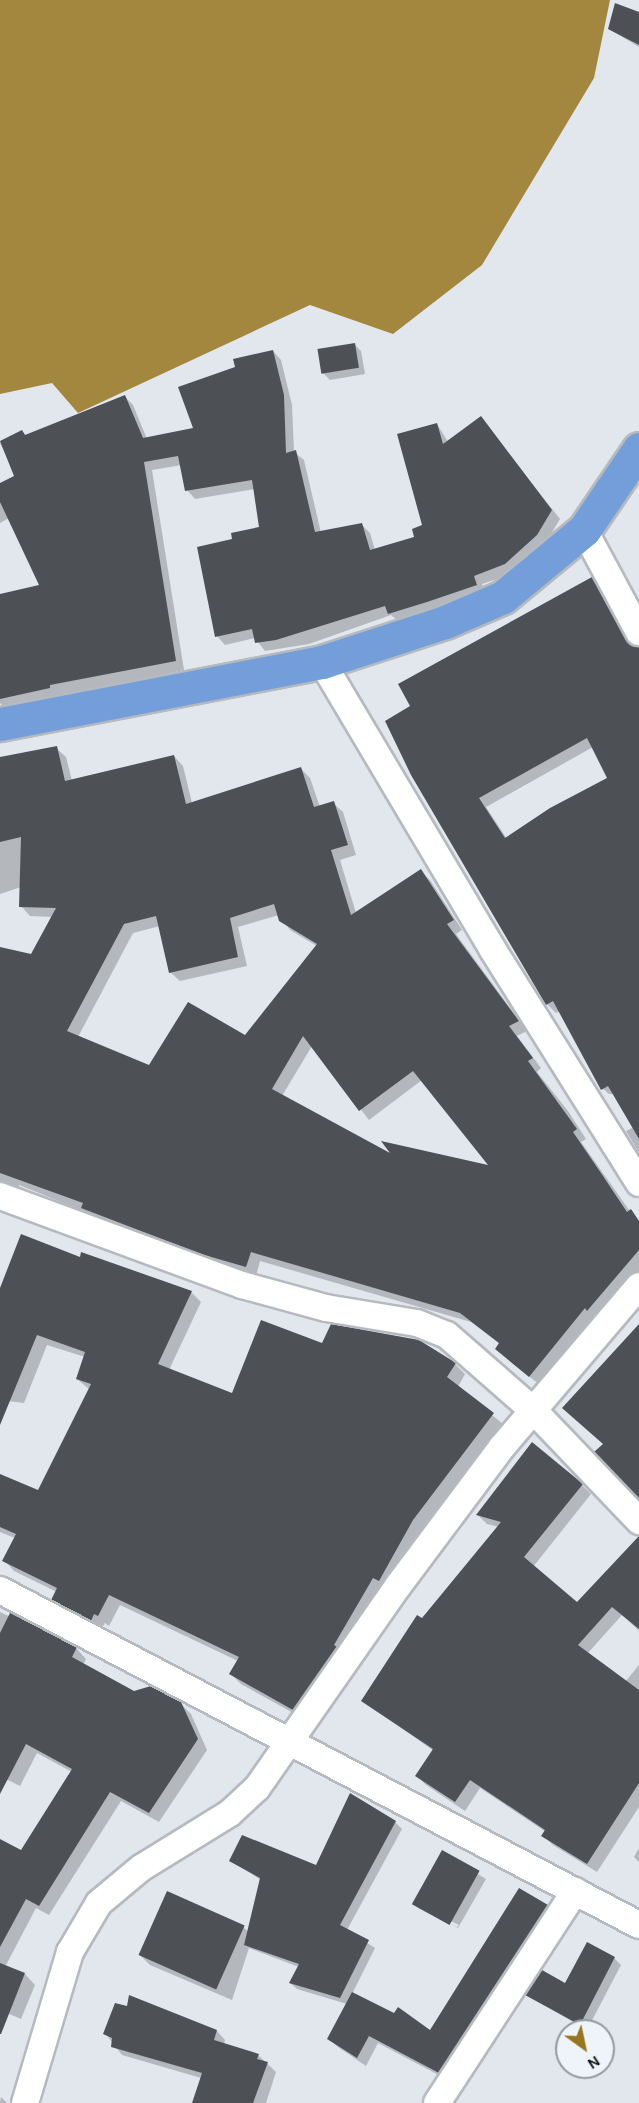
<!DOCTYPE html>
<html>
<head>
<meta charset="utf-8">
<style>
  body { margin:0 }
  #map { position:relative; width:639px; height:2103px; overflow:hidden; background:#e2e6ed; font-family:Karla,sans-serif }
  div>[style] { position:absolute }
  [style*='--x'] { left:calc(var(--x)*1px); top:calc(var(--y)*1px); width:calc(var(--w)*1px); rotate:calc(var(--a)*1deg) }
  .water>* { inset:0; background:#a4873e }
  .shadow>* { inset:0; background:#0003 }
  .building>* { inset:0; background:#4d5156; transform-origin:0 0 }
  .roads { filter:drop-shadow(2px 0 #b5bac0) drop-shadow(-2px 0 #b5bac0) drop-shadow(0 2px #b5bac0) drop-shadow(0 -2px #b5bac0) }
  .street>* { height:26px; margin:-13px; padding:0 13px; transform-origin:13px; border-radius:13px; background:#fff }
  .highway>* { height:33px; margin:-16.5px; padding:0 16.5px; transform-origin:16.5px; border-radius:16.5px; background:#749ed9 }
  span { translate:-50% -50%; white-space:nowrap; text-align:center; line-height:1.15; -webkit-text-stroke:6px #eff4fa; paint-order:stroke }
  .north { position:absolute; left:555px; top:2019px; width:60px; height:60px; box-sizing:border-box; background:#eff4fa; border:2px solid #95999e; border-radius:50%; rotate:147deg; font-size:16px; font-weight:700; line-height:24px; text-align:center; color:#0f1113 }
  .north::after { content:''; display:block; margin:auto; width:21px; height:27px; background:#96761e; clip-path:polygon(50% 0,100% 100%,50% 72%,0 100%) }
</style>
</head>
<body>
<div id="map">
  <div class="water">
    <div style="clip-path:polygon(0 0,610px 0,594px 78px,482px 265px,393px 334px,310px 305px,78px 413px,52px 383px,0 394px)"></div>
  </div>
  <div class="shadow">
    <div style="clip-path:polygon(639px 13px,639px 47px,609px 29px)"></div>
    <div style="clip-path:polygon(355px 345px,361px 351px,365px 374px,330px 380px,323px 373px)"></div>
    <div style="clip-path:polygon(273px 351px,281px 360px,292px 405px,294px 452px,304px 460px,321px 533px,362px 525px,370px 533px,375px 550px,416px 538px,424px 526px,437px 424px,448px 442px,480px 418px,560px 519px,545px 544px,514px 573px,482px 584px,485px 593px,398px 621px,391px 615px,309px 644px,265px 651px,255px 638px,225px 645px,217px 636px,234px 541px,260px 528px,255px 489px,195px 499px,187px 490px,182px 465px,152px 470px,184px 670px,5px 708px,0 703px,0 596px,41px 586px,9px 518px,0 523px,0 485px,16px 477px,0 443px,22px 432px,27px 436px,125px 397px,133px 405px,147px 439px,195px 429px,237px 368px)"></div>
    <div style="clip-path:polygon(evenodd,592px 579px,632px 645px,639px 650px,639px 1153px,626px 1131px,634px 1127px,615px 1094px,609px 1094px,600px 1086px,560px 1011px,556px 1013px,547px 1004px,412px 706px,592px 579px,593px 747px,609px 779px,507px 839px,486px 807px,593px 747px)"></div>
    <div style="clip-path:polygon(evenodd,56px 748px,66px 757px,72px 781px,174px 756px,183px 766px,192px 803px,301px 769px,310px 778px,320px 807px,333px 803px,343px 812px,356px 855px,340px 860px,356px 913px,420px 871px,430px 880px,462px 930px,456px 934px,527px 1031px,517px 1036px,541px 1068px,537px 1072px,568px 1111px,586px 1139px,581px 1142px,639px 1224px,639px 1271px,598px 1319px,595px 1317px,540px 1385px,506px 1358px,500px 1344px,471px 1322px,260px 1261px,256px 1276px,212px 1263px,19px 1185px,17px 1192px,0 1189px,0 949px,32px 956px,53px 917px,30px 916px,21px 906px,21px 887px,0 894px,0 758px,56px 748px,279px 915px,290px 930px,317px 946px,245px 1037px,150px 1067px,78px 1037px,133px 933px,160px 926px,170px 972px,180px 981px,247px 966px,238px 927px,279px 915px,56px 748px,312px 1046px,369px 1120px,422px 1080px,492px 1167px,395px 1158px,282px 1096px,312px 1046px)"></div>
    <div style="clip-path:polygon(81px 1259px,191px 1292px,201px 1302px,169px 1370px,233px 1395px,323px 1345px,455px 1364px,465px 1374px,458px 1387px,503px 1424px,423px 1530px,390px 1590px,304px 1719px,241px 1684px,231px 1674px,238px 1661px,120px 1605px,109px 1626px,105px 1623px,101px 1630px,63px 1610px,53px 1600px,57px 1592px,14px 1571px,4px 1560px,15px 1538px,0 1532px,0 1475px,38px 1492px,90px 1390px,77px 1379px,85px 1357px,47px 1345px,24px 1403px,0 1400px,0 1292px)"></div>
    <div style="clip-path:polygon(582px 1485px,591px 1494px,533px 1567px,577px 1604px,639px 1547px,639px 1631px,622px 1615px,587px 1654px,625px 1682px,639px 1665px,639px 1807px,597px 1872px,553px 1845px,543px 1835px,546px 1832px,480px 1788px,465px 1811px,426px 1785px,417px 1776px,434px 1751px,363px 1701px,499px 1527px,487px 1524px,478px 1515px)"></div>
    <div style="clip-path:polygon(0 1612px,76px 1648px,86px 1659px,83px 1665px,133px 1693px,180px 1703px,191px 1714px,207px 1750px,159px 1822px,121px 1801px,49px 1915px,36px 1908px,5px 1967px,25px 1974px,35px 1985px,21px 2019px,7px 2013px,0 2030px,0 1840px,22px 1852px,72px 1772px,37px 1753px,20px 1786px,0 1776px)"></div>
    <div style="clip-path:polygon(395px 1822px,402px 1829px,347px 1930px,375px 1948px,352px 1994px,431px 2032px,547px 1906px,556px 1914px,448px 2080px,378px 2043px,366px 2066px,338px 2047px,329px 2038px,347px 2004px,297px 1989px,290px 1983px,299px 1967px,249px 1948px,232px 2000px,150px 1965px,140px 1955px,243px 1927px,249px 1932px,261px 1880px,231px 1861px,316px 1867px)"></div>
    <div style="clip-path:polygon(639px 1848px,639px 1862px,634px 1857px)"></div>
    <div style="clip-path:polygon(evenodd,442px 1852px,486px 1879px,458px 1928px,412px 1903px,442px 1852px,418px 1905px,459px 1925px,457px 1927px,418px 1908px,418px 1905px)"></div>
    <div style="clip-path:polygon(614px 1958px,621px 1965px,587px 2030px,527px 1995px,566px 1985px)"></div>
    <div style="clip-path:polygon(131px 1997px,217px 2031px,225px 2040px,224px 2044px,258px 2055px,276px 2072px,266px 2103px,194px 2103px,201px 2078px,122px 2055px,105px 2033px,128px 2008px)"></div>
    <div style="clip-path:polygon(1px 2097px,7px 2103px,0 2103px)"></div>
  </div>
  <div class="building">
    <div style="clip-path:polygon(615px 3px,639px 12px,639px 45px,608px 29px)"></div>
    <div style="left:355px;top:343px;width:25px;height:38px;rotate:81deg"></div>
    <div style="clip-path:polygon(273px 350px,284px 395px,286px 453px,296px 450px,315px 532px,362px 523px,370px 550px,414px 537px,412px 529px,422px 525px,397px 434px,437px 423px,443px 444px,481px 416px,552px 510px,537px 535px,505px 564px,474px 576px,477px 585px,427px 602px,388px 614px,385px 606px,276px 640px,255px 643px,252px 629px,215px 637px,197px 547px,232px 539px,231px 533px,259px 527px,252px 480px,185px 491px,178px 456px,144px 462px,176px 661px,50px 685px,50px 688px,0 699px,0 594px,39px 585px,0 502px,0 483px,14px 476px,0 441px,22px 430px,25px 435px,125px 395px,143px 438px,193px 428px,178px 387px,235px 367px,233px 359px)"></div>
    <div style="clip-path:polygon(evenodd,592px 577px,626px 639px,639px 647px,639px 1139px,608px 1086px,601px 1090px,553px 1001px,546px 1005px,411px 775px,385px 721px,410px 706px,398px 684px,592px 577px,587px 738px,607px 778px,550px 808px,505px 838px,479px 798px,587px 738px)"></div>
    <div style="clip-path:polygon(evenodd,57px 746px,65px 781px,174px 755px,186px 804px,301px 767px,314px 807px,334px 801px,348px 845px,331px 850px,351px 915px,421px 869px,454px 920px,447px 924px,519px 1021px,509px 1026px,533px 1058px,528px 1061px,577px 1129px,573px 1132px,603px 1176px,627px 1212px,631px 1209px,639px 1221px,639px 1250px,587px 1311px,585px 1308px,529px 1377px,495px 1349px,499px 1343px,460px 1313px,251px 1252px,246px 1267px,201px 1254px,81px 1208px,83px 1203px,0 1173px,0 947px,31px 954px,56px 908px,19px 907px,21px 837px,0 842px,0 757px,57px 746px,274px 904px,279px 921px,317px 944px,245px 1035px,188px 1002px,149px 1065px,67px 1031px,124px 924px,156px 916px,169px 973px,238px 957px,230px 918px,274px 904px,57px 746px,303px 1036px,359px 1111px,413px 1071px,488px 1165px,381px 1141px,390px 1153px,272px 1089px,303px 1036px)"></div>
    <div style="clip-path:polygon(21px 1234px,80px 1257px,81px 1252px,192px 1291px,158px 1364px,232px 1393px,261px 1320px,322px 1343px,331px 1324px,419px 1340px,456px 1363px,447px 1377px,494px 1413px,413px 1520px,379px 1581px,373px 1578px,334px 1645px,337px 1647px,293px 1710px,229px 1674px,239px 1657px,109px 1595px,98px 1616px,94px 1614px,91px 1621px,51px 1600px,57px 1588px,2px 1561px,16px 1534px,0 1527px,0 1474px,38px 1490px,91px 1384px,76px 1379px,85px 1352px,37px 1335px,0 1425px,0 1288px)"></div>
    <div style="clip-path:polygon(639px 1324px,639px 1499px,594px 1452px,603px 1444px,562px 1408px)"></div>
    <div style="clip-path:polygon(532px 1442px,583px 1484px,524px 1557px,577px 1602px,639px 1536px,639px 1629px,612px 1607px,578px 1645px,639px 1690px,639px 1783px,587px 1864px,541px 1836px,545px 1830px,470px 1780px,455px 1802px,415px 1776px,433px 1749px,361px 1701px,417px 1615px,422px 1618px,501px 1522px,476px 1515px)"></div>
    <div style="clip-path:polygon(10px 1613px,77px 1647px,72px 1657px,134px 1691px,151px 1686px,181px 1702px,198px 1739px,149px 1813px,110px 1792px,39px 1906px,26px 1899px,0 1947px,0 1839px,21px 1850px,72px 1769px,26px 1744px,0 1794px,0 1633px)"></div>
    <div style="clip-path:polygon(350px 1793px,396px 1821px,340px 1925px,369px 1940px,340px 1998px,289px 1983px,299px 1964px,244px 1945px,260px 1878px,229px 1861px,242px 1835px,316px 1865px)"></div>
    <div style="left:442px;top:1850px;width:43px;height:62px;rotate:29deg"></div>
    <div style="clip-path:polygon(519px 1888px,548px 1905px,439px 2073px,369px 2036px,357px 2058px,327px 2039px,352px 1992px,394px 2013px,398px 2007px,430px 2030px)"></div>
    <div style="left:167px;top:1891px;width:85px;height:70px;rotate:24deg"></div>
    <div style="clip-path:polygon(587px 1942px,615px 1957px,580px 2025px,525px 1995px,542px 1970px,565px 1983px)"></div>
    <div style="clip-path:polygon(0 1963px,25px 1973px,1px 2034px,0 2034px)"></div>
    <div style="clip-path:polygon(129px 1995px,217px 2030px,214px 2040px,259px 2054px,257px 2059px,268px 2062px,253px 2103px,192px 2103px,202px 2073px,111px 2047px,112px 2038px,103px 2034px,115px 2003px,127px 2006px)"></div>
  </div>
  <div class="roads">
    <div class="street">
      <div style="--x:584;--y:530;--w:116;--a:61.7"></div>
      <div style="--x:322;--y:662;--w:335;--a:59.3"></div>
      <div style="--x:493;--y:950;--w:275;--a:57.9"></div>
      <div style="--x:0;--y:1196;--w:258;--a:20.2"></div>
      <div style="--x:242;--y:1285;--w:87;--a:15.3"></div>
      <div style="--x:326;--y:1308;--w:92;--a:9.4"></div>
      <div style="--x:417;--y:1323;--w:32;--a:22"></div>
      <div style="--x:447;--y:1335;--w:117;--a:41.2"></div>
      <div style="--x:535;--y:1412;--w:151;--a:46.3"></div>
      <div style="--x:0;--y:1590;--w:721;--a:27.67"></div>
      <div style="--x:25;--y:2103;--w:158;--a:-73.4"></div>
      <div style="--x:70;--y:1952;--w:57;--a:-59.4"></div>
      <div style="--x:99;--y:1903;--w:55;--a:-39.8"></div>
      <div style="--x:141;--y:1868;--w:105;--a:-31.7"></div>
      <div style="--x:230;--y:1813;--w:37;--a:-43"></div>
      <div style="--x:257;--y:1788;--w:246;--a:-55.1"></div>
      <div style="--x:398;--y:1586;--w:174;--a:-53.2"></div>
      <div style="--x:502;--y:1447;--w:211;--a:-49.6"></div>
      <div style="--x:437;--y:2103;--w:253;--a:-56.9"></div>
    </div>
    <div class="highway">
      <div style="--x:0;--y:724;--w:328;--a:-10.9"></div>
      <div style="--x:322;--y:662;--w:129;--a:-18"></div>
      <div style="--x:445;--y:622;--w:63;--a:-23.3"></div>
      <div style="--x:503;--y:597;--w:105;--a:-39.6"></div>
      <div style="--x:584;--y:530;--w:98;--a:-55.8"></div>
    </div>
  </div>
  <div class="north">N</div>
</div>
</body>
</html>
